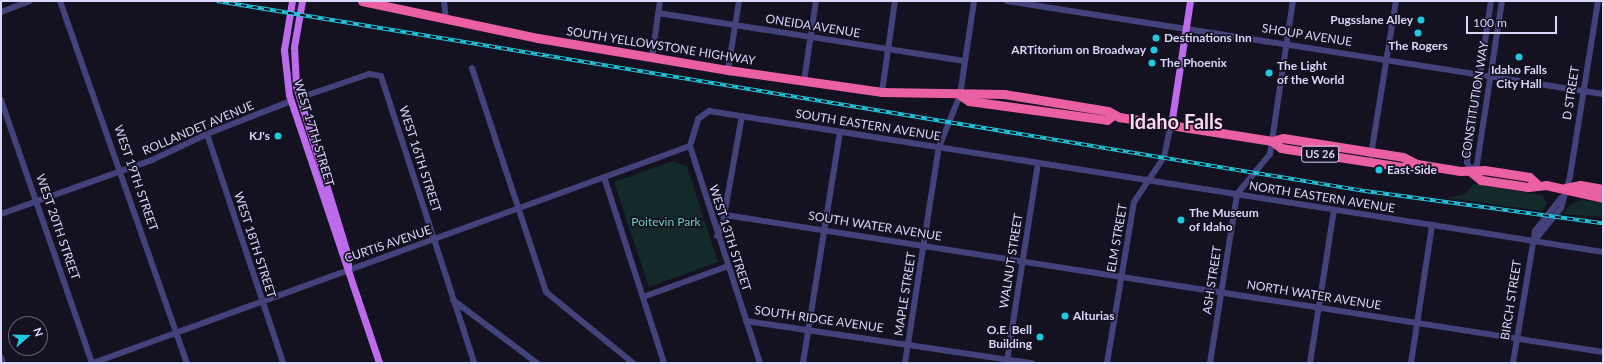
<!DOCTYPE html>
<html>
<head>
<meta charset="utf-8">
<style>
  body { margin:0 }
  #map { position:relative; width:1604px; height:364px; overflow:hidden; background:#141121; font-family:Lato,sans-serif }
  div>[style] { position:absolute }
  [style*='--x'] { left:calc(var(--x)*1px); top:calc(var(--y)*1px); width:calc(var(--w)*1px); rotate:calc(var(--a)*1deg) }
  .green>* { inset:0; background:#142a2a }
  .minor>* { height:6px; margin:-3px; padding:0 3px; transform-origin:3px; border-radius:3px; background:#44427a }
  .major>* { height:7px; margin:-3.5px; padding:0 3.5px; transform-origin:3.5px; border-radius:3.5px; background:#bc6bec }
  .highway>* { height:9px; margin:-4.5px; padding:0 4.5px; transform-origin:4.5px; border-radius:4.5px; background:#ea60a2 }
  .rail>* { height:3.5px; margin-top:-1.75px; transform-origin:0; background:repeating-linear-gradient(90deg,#141121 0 6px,#1dcadf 0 12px); box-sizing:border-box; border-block:1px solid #1dcadf }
  .dots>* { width:11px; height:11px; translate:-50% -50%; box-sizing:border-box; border:2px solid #141121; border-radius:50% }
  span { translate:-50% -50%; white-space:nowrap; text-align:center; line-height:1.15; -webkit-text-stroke:3.5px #141121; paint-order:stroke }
  .shield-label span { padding:1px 3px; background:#141121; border:1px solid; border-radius:3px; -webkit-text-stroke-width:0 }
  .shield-label { font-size:11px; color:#dad6fa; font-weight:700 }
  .poi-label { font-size:12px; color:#dad6fa; font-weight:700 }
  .right { translate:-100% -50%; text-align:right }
  .left { translate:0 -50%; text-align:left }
  .street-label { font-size:12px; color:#dad6fa }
  .park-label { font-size:12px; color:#6bd0b8 }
  .town-label { font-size:20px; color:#fad8ed; font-weight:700 }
  .frame { position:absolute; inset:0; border:2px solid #dad6fa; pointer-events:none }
  .north { position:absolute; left:8px; top:316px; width:40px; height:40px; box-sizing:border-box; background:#141121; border:1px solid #636078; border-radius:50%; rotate:70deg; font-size:11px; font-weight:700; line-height:16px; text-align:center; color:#dad6fa }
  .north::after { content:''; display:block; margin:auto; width:14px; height:18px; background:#1dcadf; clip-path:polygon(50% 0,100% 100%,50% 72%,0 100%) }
  .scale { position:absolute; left:1466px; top:16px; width:91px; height:18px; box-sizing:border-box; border:2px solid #dad6fa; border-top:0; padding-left:5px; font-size:12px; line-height:14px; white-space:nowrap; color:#dad6fa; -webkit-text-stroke:3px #141121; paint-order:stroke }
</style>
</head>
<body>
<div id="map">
  <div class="green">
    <div style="clip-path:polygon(673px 161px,687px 167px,718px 262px,649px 287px,614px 182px)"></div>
    <div style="clip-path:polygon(1473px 184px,1542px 195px,1547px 204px,1542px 211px,1447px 198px,1466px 194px)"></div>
    <div style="clip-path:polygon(1581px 200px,1603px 203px,1603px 217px,1563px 214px,1570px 205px)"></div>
  </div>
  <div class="minor">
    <div style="--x:60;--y:1;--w:384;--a:70.7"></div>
    <div style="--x:444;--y:1;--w:18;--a:84"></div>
    <div style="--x:1007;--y:1;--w:603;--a:8.87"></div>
    <div style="--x:1491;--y:1;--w:163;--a:98.5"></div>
    <div style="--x:1467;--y:162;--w:11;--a:68"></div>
    <div style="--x:1471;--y:172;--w:10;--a:-53"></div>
    <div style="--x:1477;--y:164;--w:165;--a:-81.3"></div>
    <div style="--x:1;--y:12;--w:31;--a:-21"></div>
    <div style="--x:658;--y:13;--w:310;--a:8.9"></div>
    <div style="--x:652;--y:57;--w:57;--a:-81.9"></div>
    <div style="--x:472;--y:68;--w:236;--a:71.7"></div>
    <div style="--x:546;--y:292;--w:112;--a:39.2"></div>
    <div style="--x:728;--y:70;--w:70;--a:-80.9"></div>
    <div style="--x:804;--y:81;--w:81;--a:-81.5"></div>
    <div style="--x:882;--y:92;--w:92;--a:-81.9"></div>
    <div style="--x:299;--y:98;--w:74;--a:-18.9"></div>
    <div style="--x:369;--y:74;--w:12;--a:9"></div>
    <div style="--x:381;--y:76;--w:302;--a:72"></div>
    <div style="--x:1;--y:100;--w:278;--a:70.9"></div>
    <div style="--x:207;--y:134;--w:241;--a:71.6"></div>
    <div style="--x:1371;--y:155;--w:156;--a:-80.8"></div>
    <div style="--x:604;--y:177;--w:195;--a:72.1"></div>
    <div style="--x:1;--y:214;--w:160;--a:-19.7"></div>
    <div style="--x:152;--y:160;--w:61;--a:-25.3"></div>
    <div style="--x:207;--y:134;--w:90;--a:-21.4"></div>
    <div style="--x:725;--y:215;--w:889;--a:8.87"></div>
    <div style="--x:717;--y:236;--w:10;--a:-61"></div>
    <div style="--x:722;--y:227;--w:113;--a:-79.8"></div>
    <div style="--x:1534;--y:241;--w:43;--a:-50.7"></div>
    <div style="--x:1561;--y:208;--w:33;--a:-74"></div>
    <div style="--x:1570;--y:176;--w:177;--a:-80.9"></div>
    <div style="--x:643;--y:297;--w:90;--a:-20"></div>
    <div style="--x:453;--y:300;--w:105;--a:36.9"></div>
    <div style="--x:746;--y:321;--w:289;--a:8.4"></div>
    <div style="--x:1;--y:357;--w:6;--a:72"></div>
    <div style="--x:1007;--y:361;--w:200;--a:-81.1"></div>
    <div style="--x:93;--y:363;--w:635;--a:-19.98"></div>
    <div style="--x:760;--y:363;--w:228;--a:-107.9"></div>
    <div style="--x:690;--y:146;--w:28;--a:-73"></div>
    <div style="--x:698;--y:119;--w:14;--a:-36"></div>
    <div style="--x:709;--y:111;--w:905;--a:8.96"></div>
    <div style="--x:803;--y:363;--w:234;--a:-80.9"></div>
    <div style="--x:905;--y:363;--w:219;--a:-81.1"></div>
    <div style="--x:939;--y:147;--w:56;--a:-68"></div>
    <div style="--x:960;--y:95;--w:95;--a:-81.5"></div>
    <div style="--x:1107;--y:363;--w:163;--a:-80.5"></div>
    <div style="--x:1134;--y:202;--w:54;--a:-56.3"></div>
    <div style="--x:1164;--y:157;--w:33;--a:-78"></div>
    <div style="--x:1210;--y:363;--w:171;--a:-80.9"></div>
    <div style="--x:1237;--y:194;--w:52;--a:-50.5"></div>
    <div style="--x:1270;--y:154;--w:155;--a:-81.5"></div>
    <div style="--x:1310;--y:363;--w:155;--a:-81.1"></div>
    <div style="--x:1411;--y:363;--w:140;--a:-81.3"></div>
    <div style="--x:1513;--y:363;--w:134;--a:-80.5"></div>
    <div style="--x:1535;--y:231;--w:42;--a:-51.8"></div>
  </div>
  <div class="major">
    <div style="--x:292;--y:1;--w:50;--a:99.3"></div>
    <div style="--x:284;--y:50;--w:45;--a:83.7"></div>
    <div style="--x:289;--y:95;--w:283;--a:71.4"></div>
    <div style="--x:302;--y:1;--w:47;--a:99.9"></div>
    <div style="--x:294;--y:47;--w:39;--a:87"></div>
    <div style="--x:296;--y:86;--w:178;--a:73"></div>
    <div style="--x:348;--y:256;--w:11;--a:90"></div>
    <div style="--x:1171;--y:125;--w:125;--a:-81.3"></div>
  </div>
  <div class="highway">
    <div style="--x:362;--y:1;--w:180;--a:11.9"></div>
    <div style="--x:538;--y:38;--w:193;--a:9.6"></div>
    <div style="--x:728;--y:70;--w:156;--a:8.1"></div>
    <div style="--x:882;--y:92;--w:122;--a:0.9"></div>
    <div style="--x:1004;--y:94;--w:105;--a:9.3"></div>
    <div style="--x:1108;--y:111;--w:13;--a:29"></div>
    <div style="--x:1119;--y:117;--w:155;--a:8.9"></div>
    <div style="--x:1272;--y:141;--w:11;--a:-15"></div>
    <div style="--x:1283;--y:138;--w:121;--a:9"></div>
    <div style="--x:1403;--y:157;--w:16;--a:27"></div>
    <div style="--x:1417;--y:164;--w:44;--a:9.2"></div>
    <div style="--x:1460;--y:171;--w:24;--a:-2"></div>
    <div style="--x:1484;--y:170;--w:46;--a:8.8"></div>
    <div style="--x:1529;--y:177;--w:9;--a:41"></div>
    <div style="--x:960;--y:95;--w:11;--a:34"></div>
    <div style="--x:969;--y:101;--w:139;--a:7.8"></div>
    <div style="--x:1107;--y:120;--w:6;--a:-39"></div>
    <div style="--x:1272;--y:141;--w:11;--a:38"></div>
    <div style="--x:1281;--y:148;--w:122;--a:8.9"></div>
    <div style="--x:1402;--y:167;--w:15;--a:-11"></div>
    <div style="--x:1471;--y:172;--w:13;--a:39"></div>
    <div style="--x:1481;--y:180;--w:48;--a:8.5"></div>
    <div style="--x:1528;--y:187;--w:18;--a:-6"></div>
    <div style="--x:1546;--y:185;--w:58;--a:12.8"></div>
    <div style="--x:1565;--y:188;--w:15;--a:-11"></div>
    <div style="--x:1580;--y:185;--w:23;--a:10"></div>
  </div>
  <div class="rail">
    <div style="--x:217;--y:1;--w:1164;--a:9.4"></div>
    <div style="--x:1365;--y:191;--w:240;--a:7.7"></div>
  </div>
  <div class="dots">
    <div style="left:1421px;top:20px;background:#1dcadf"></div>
    <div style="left:1418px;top:33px;background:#1dcadf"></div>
    <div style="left:1156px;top:38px;background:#1dcadf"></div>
    <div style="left:1154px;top:50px;background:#1dcadf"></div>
    <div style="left:1519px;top:57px;background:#1dcadf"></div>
    <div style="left:1152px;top:63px;background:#1dcadf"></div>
    <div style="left:1269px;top:73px;background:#1dcadf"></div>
    <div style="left:278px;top:136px;background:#1dcadf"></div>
    <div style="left:1379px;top:170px;background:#1dcadf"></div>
    <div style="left:1181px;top:220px;background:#1dcadf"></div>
    <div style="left:1065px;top:316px;background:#1dcadf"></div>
    <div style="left:1040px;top:337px;background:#1dcadf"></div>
  </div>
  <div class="shield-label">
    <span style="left:1320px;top:154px">US 26</span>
  </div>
  <div class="poi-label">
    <span class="right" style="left:1413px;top:20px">Pugsslane Alley</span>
    <span class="left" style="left:1164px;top:38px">Destinations Inn</span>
    <span style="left:1418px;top:46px">The Rogers</span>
    <span class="right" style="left:1146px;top:50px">ARTitorium on Broadway</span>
    <span class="left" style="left:1160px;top:63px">The Phoenix</span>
    <span class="left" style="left:1277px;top:73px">The Light<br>of the World</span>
    <span style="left:1519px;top:77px">Idaho Falls<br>City Hall</span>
    <span class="right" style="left:270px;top:136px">KJ's</span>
    <span class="left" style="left:1387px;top:170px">East-Side</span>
    <span class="left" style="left:1189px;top:220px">The Museum<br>of Idaho</span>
    <span class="left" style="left:1073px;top:316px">Alturias</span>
    <span class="right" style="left:1032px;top:337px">O.E. Bell<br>Building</span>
  </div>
  <div class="street-label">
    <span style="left:813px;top:26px;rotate:9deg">ONEIDA AVENUE</span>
    <span style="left:1307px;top:35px;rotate:9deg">SHOUP AVENUE</span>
    <span style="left:661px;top:46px;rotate:9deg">SOUTH YELLOWSTONE HIGHWAY</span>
    <span style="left:1571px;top:93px;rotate:-81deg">D STREET</span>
    <span style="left:1475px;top:100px;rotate:-81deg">CONSTITUTION WAY</span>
    <span style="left:868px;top:125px;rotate:9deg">SOUTH EASTERN AVENUE</span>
    <span style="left:198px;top:128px;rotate:-23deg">ROLLANDET AVENUE</span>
    <span style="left:314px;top:133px;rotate:73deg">WEST 17TH STREET</span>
    <span style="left:420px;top:159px;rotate:72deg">WEST 16TH STREET</span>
    <span style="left:136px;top:178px;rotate:71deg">WEST 19TH STREET</span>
    <span style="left:1322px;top:197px;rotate:9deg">NORTH EASTERN AVENUE</span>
    <span style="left:875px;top:226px;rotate:9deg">SOUTH WATER AVENUE</span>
    <span style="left:58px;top:227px;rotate:71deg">WEST 20TH STREET</span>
    <span style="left:730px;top:238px;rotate:72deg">WEST 13TH STREET</span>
    <span style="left:1117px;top:238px;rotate:-80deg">ELM STREET</span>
    <span style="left:388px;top:244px;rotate:-19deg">CURTIS AVENUE</span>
    <span style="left:255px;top:245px;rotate:72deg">WEST 18TH STREET</span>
    <span style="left:1011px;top:261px;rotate:-81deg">WALNUT STREET</span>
    <span style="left:1212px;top:280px;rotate:-81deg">ASH STREET</span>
    <span style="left:905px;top:294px;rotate:-81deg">MAPLE STREET</span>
    <span style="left:1314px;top:295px;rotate:9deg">NORTH WATER AVENUE</span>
    <span style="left:1511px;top:300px;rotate:-81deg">BIRCH STREET</span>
    <span style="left:819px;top:319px;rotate:8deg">SOUTH RIDGE AVENUE</span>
  </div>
  <div class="park-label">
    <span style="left:666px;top:222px">Poitevin Park</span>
  </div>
  <div class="town-label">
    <span style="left:1176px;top:121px">Idaho Falls</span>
  </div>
  <div class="frame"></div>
  <div class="north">N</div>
  <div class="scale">100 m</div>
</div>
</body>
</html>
